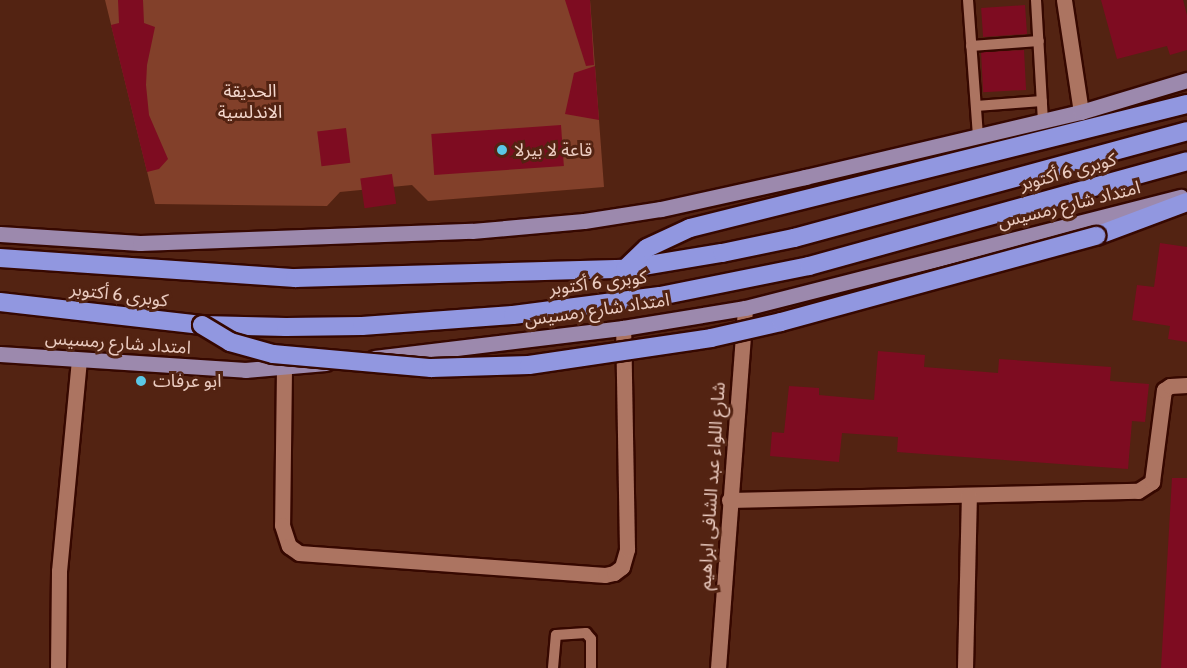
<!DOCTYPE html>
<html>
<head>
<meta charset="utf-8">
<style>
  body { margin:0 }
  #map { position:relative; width:1187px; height:668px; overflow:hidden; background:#532312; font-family:Cabin,"Noto Sans Arabic",sans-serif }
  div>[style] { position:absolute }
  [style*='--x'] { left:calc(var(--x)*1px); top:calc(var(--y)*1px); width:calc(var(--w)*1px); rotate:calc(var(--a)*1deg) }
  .green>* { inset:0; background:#82402a }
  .building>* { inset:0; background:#7e0c21; transform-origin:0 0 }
  .roads { filter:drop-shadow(2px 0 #360800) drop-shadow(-2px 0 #360800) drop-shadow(0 2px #360800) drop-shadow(0 -2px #360800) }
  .service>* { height:10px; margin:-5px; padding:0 5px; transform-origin:5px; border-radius:5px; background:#ac7461 }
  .minor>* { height:15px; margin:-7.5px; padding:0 7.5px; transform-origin:7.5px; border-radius:7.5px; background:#ac7461 }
  .primary>* { height:15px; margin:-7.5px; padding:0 7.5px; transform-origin:7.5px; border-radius:7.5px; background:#9c89ad }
  .motorway>* { height:18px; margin:-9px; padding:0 9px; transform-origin:9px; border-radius:9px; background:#9197e0 }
  .bridges { filter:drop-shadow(2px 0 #360800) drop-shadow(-2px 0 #360800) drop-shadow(0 2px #360800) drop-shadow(0 -2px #360800) }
  .motorway-bridge>* { height:18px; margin:-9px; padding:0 9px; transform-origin:9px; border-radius:9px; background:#9197e0 }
  .dots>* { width:16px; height:16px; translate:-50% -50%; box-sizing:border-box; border:3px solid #532312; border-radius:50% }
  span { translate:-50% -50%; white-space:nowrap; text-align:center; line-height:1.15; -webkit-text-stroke:6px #532312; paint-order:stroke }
  .park-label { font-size:18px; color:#f4d7cd }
  .poi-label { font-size:18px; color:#ebccc1 }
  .left { translate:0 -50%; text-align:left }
  .street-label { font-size:18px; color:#ebccc1 }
</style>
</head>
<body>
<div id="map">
  <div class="green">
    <div style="clip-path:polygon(105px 0,590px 0,604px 187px,428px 201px,412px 185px,340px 192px,327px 206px,155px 204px)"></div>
  </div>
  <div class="building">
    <div style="clip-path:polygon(118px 0,143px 0,144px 23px,155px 27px,147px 65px,146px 85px,149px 115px,168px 159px,159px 169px,147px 172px,111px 25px,119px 23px)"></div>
    <div style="clip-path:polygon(565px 0,590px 0,594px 65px,586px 66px)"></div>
    <div style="clip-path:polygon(1101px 0,1183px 0,1187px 15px,1187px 50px,1170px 55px,1167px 46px,1117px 59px)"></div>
    <div style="left:1025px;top:5px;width:29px;height:44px;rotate:86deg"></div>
    <div style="left:1024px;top:50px;width:40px;height:43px;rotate:87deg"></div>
    <div style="clip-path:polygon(595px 66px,599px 120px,565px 114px,574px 73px)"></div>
    <div style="left:561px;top:125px;width:41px;height:130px;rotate:86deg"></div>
    <div style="left:346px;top:128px;width:35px;height:29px;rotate:83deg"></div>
    <div style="left:392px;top:174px;width:30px;height:32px;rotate:82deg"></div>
    <div style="clip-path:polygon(1160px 243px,1187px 247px,1187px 342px,1168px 339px,1170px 326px,1132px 320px,1137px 285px,1154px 287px)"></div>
    <div style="clip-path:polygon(878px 351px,925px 355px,924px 367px,998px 373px,999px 359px,1111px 367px,1110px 381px,1149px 384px,1145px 422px,1132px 421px,1128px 469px,897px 452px,898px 437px,842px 433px,839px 462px,770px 456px,772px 432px,784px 433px,789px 386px,819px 388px,819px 395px,874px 400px)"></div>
    <div style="clip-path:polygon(1172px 478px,1187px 478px,1187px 668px,1161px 668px)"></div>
  </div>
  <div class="roads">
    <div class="service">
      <div style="--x:968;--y:0;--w:136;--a:85.8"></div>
      <div style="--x:1036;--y:0;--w:121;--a:86.7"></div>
      <div style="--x:971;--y:46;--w:68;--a:-4.2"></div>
      <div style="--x:976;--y:106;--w:66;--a:-4.3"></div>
      <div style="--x:553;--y:668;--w:33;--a:-85"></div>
      <div style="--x:556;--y:635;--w:30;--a:-4"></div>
      <div style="--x:586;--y:633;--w:8;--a:50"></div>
      <div style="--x:591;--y:639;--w:29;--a:90"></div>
    </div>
    <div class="minor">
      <div style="--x:1064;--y:0;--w:113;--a:81.4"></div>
      <div style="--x:284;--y:368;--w:157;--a:90.7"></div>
      <div style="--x:282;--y:525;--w:22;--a:72"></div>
      <div style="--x:289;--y:546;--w:12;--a:35"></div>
      <div style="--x:299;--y:553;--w:307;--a:4.1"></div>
      <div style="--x:605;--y:575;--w:9;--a:-13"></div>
      <div style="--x:614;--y:573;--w:10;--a:-37"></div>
      <div style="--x:622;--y:567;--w:19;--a:-74"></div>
      <div style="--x:627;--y:549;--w:221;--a:-91"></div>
      <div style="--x:729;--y:500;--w:409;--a:-1.3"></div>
      <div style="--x:1138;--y:491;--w:17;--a:-33"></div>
      <div style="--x:1152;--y:482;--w:93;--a:-82.6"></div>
      <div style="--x:1164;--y:390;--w:7;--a:-34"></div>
      <div style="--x:1170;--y:386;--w:17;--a:-3"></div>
      <div style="--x:58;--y:668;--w:97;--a:-89.4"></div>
      <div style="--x:59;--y:571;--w:211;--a:-84.6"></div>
      <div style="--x:718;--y:668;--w:361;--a:-85.7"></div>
      <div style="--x:965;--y:668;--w:173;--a:-88.7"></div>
    </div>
    <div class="primary">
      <div style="--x:0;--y:234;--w:140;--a:3.7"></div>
      <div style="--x:140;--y:243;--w:332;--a:-2.1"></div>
      <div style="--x:472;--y:231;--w:112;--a:-5.1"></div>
      <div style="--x:584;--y:221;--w:78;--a:-8.9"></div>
      <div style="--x:661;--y:209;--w:148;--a:-12.5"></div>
      <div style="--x:805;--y:177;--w:284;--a:-13.3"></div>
      <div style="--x:1081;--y:112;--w:111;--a:-16.8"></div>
      <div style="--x:0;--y:354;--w:246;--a:3.7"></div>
      <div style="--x:245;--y:370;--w:81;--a:-4.9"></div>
      <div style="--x:374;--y:358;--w:251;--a:-6.9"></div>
      <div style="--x:623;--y:328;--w:124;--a:-9.3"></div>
      <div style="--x:745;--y:308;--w:450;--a:-14.3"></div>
    </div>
    <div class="motorway">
      <div style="--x:1096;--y:236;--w:97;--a:-20.5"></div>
      <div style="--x:0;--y:258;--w:296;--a:3.9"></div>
      <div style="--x:295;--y:278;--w:330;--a:-1.6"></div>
      <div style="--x:625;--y:269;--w:98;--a:-9.4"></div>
      <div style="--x:722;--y:253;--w:74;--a:-11.8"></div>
      <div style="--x:794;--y:238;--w:407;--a:-15.2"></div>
      <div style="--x:625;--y:269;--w:30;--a:-44"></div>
      <div style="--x:647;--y:248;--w:47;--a:-24.9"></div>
      <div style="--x:690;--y:228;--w:512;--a:-14.01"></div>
      <div style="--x:0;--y:302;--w:203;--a:6.5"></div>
      <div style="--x:202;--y:325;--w:84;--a:1.4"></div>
      <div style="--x:286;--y:327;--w:76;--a:-0.8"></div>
      <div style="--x:362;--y:326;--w:151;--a:-4.2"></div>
      <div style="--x:513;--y:315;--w:148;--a:-7.4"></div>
      <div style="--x:660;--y:296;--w:152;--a:-11.4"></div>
      <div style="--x:809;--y:266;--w:392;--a:-15.5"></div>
    </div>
  </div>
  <div class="bridges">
    <div class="motorway-bridge">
      <div style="--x:202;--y:325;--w:33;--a:31"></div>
      <div style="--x:230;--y:342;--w:45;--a:15.6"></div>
      <div style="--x:273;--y:354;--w:159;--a:5.1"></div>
      <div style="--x:431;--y:368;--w:98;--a:-1.8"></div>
      <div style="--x:529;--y:365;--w:184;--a:-8.4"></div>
      <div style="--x:711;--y:338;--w:72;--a:-12.9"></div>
      <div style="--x:781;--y:322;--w:327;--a:-15.3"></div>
    </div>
  </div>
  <div class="dots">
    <div style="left:502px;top:150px;background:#5bc8e6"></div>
    <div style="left:141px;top:381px;background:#5bc8e6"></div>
  </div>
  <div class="park-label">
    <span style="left:250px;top:102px">الحديقة<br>الاندلسية</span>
  </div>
  <div class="poi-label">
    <span class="left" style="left:514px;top:150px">قاعة لا بيرلا</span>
    <span class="left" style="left:153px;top:381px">ابو عرفات</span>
  </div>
  <div class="street-label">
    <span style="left:1068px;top:172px;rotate:-15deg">كوبرى 6 أكتوبر</span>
    <span style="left:1069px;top:205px;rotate:-14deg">امتداد شارع رمسيس</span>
    <span style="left:598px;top:283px;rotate:-7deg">كوبرى 6 أكتوبر</span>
    <span style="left:119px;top:295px;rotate:7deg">كوبرى 6 أكتوبر</span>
    <span style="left:597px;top:310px;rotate:-8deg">امتداد شارع رمسيس</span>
    <span style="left:118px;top:343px;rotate:4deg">امتداد شارع رمسيس</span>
    <span style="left:712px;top:486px;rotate:-86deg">شارع اللواء عبد الشافى ابراهيم</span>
  </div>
</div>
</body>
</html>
